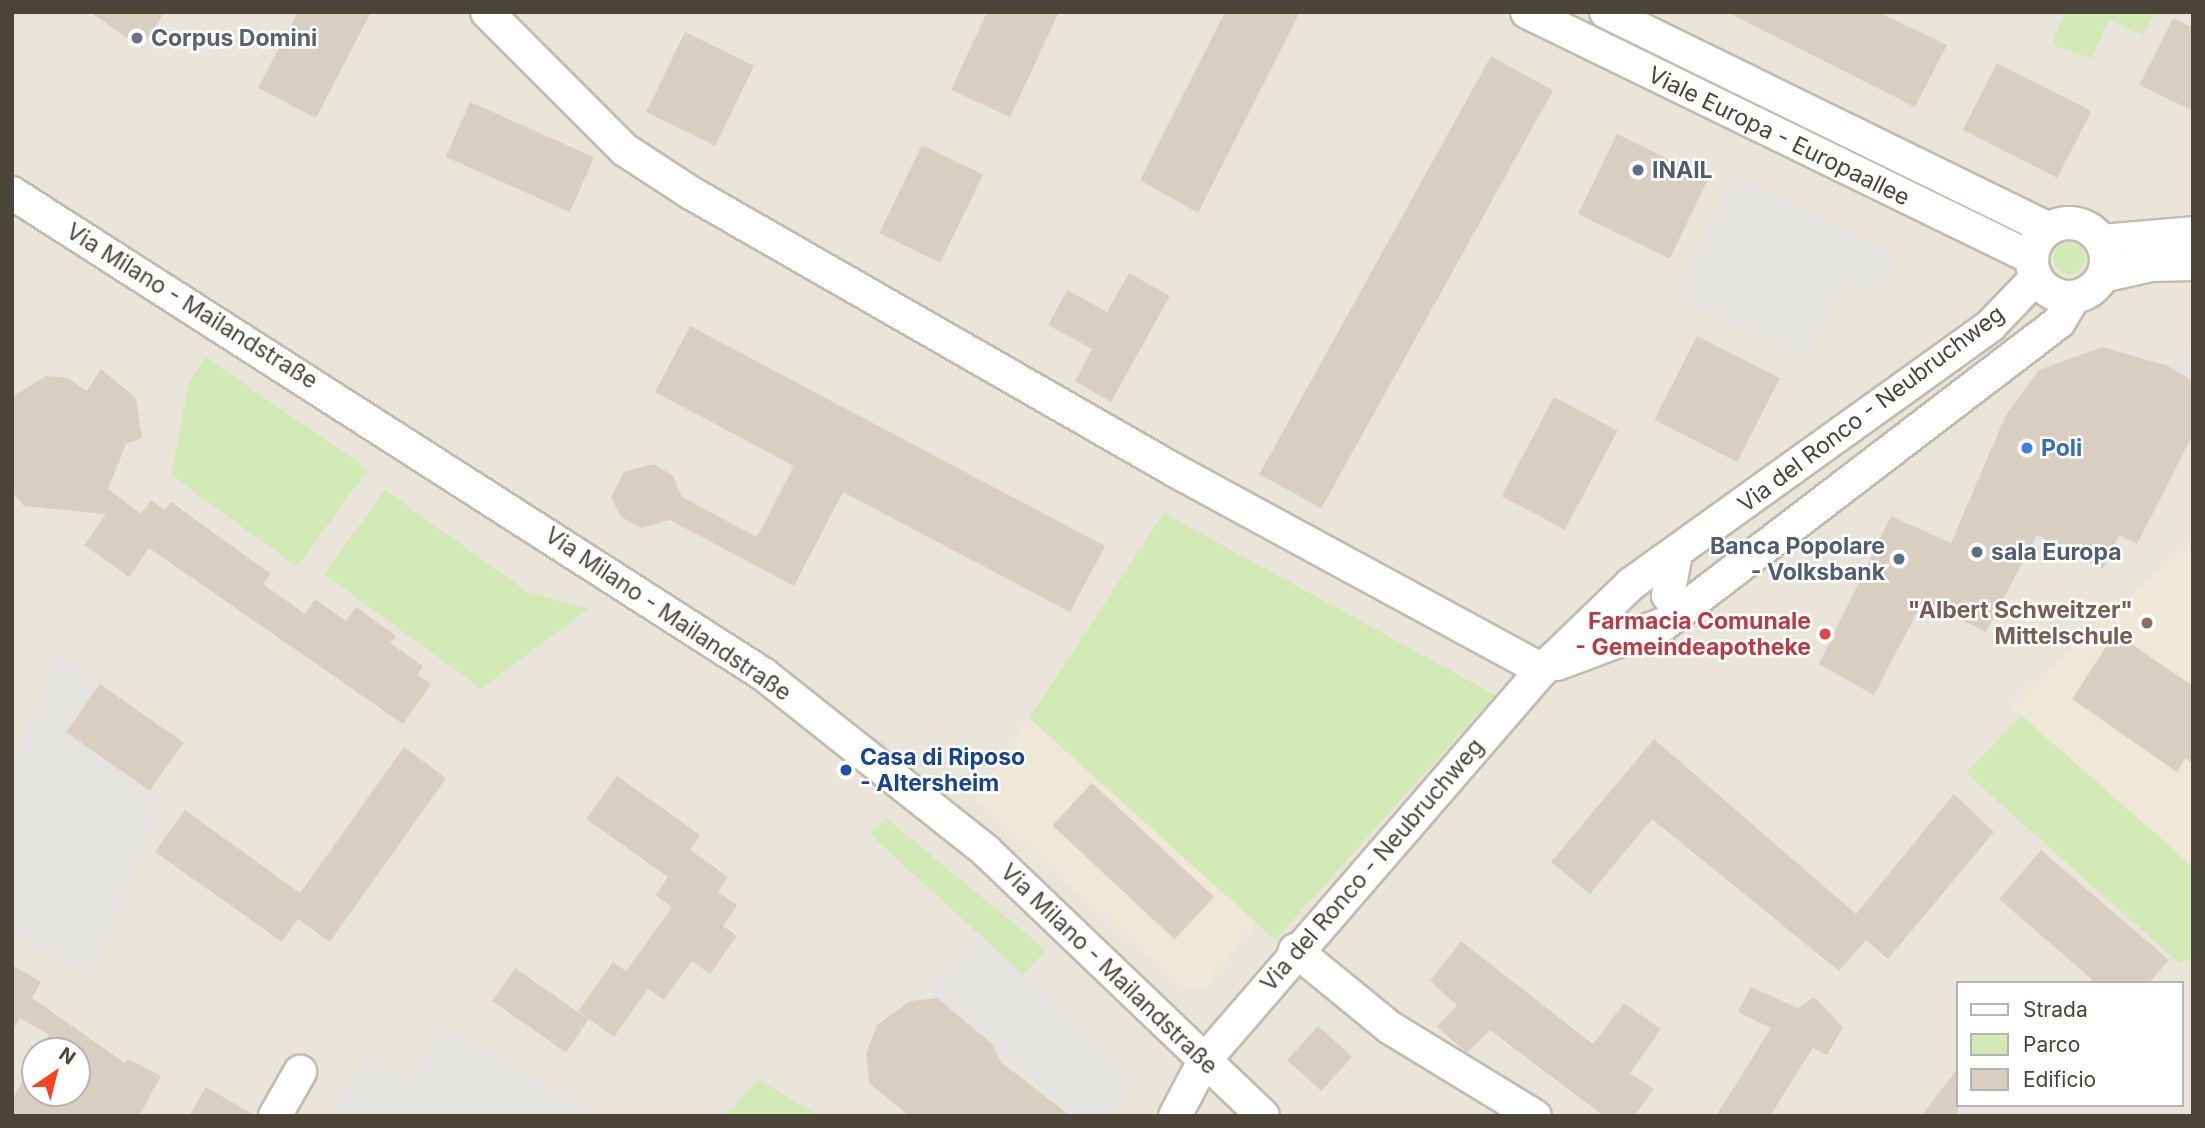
<!DOCTYPE html>
<html>
<head>
<meta charset="utf-8">
<style>
  body { margin:0 }
  #map { position:relative; width:2205px; height:1128px; overflow:hidden; background:#f6f3ec; font-family:Inter,sans-serif }
  div>[style] { position:absolute }
  [style*='--x'] { left:calc(var(--x)*1px); top:calc(var(--y)*1px); width:calc(var(--w)*1px); rotate:calc(var(--a)*1deg) }
  .residential>* { inset:0; background:#eae5da }
  .education>* { inset:0; background:#efe8d6 }
  .green>* { inset:0; background:#d2eab5 }
  .round { border-radius:50% }
  .parking>* { inset:0; background:#e5e3e0 }
  .building>* { inset:0; background:#d8cfc1; transform-origin:0 0 }
  .roads { filter:drop-shadow(2px 0 #c2bbae) drop-shadow(-2px 0 #c2bbae) drop-shadow(0 2px #c2bbae) drop-shadow(0 -2px #c2bbae) }
  .minor>* { height:32px; margin:-16px; padding:0 16px; transform-origin:16px; border-radius:16px; background:#fff }
  .minor>.ring { margin:-16px; padding:0; box-sizing:content-box; background:none; border:32px solid #fff; border-radius:50% }
  .dots>* { width:19px; height:19px; translate:-50% -50%; box-sizing:border-box; border:4px solid #fff; border-radius:50% }
  span { translate:-50% -50%; white-space:nowrap; text-align:center; line-height:1.15; -webkit-text-stroke:5px #fff; paint-order:stroke }
  .worship-label { font-size:23px; color:#5b616d; font-weight:700 }
  .left { translate:0 -50%; text-align:left }
  .street-label { font-size:23px; color:#4b4439 }
  .service-label { font-size:23px; color:#4e5e75; font-weight:700 }
  .right { translate:-100% -50%; text-align:right }
  .shop-label { font-size:23px; color:#366cbe; font-weight:700 }
  .education-label { font-size:23px; color:#785e54; font-weight:700 }
  .health-label { font-size:23px; color:#be3a42; font-weight:700 }
  .transit-label { font-size:23px; color:#164399; font-weight:700 }
  .frame { position:absolute; inset:0; border:14px solid #4b4439; pointer-events:none }
  .legend { position:absolute; left:1956px; top:981px; width:228px; height:126px; box-sizing:border-box; background:#fff; border:2px solid #b7b4b0; margin:0; padding:9px 12px; list-style:none; font-size:21px; color:#4b4439 }
  .legend li { display:flex; align-items:center; gap:14px; height:35px }
  .legend b { width:35px; border:2px solid #b7b4b0 }
  .north { position:absolute; left:21px; top:1037px; width:70px; height:70px; box-sizing:border-box; background:#fff; border:2px solid #b7b4b0; border-radius:50%; rotate:35deg; font-size:19px; font-weight:700; line-height:28px; text-align:center; color:#4b4439 }
  .north::after { content:''; display:block; margin:auto; width:24px; height:32px; background:#fc3f1d; clip-path:polygon(50% 0,100% 100%,50% 72%,0 100%) }
</style>
</head>
<body>
<div id="map">
  <div class="residential">
    <div style="clip-path:polygon(evenodd,12px 12px,2193px 12px,2193px 1116px,12px 1116px,12px 12px,1958px 983px,2182px 983px,2182px 1105px,1958px 1105px,1958px 983px,12px 12px,35px 1051px,77px 1051px,77px 1093px,35px 1093px,35px 1051px)"></div>
  </div>
  <div class="education">
    <div style="clip-path:polygon(2193px 539px,2193px 866px,2010px 706px)"></div>
    <div style="clip-path:polygon(1029px 718px,1255px 922px,1206px 987px,1181px 986px,975px 800px)"></div>
  </div>
  <div class="green">
    <div style="clip-path:polygon(2065px 12px,2155px 12px,2143px 36px,2109px 19px,2091px 58px,2052px 45px)"></div>
    <div class="round" style="left:2053px;top:242px;width:32px;height:32px"></div>
    <div style="clip-path:polygon(205px 357px,368px 469px,297px 567px,171px 475px,189px 382px)"></div>
    <div style="clip-path:polygon(385px 490px,526px 591px,588px 609px,481px 689px,324px 574px)"></div>
    <div style="clip-path:polygon(1164px 513px,1495px 695px,1275px 940px,1029px 718px)"></div>
    <div style="clip-path:polygon(2021px 715px,2193px 867px,2193px 963px,2186px 958px,2180px 964px,1966px 773px)"></div>
    <div style="clip-path:polygon(886px 818px,1046px 950px,1023px 975px,870px 834px)"></div>
    <div style="clip-path:polygon(759px 1080px,819px 1116px,724px 1116px)"></div>
  </div>
  <div class="parking">
    <div style="clip-path:polygon(1735px 175px,1897px 256px,1877px 296px,1846px 281px,1807px 359px,1676px 294px)"></div>
    <div style="clip-path:polygon(2193px 343px,2193px 381px,2168px 366px)"></div>
    <div style="clip-path:polygon(59px 652px,100px 684px,66px 732px,161px 801px,92px 978px,12px 932px,12px 768px)"></div>
    <div style="clip-path:polygon(977px 932px,1138px 1080px,1107px 1116px,1071px 1116px,937px 998px,930px 986px)"></div>
    <div style="clip-path:polygon(441px 1026px,603px 1116px,332px 1114px,366px 1056px,411px 1079px)"></div>
  </div>
  <div class="building">
    <div style="clip-path:polygon(90px 12px,165px 12px,141px 48px)"></div>
    <div style="clip-path:polygon(298px 12px,371px 12px,316px 118px,258px 88px)"></div>
    <div style="clip-path:polygon(987px 12px,1059px 12px,1010px 117px,951px 90px)"></div>
    <div style="clip-path:polygon(1225px 12px,1300px 12px,1198px 213px,1140px 180px)"></div>
    <div style="clip-path:polygon(1727px 12px,1878px 12px,1947px 45px,1915px 107px)"></div>
    <div style="clip-path:polygon(2173px 18px,2193px 28px,2193px 111px,2139px 85px)"></div>
    <div style="left:685px;top:32px;width:77px;height:89px;rotate:26deg"></div>
    <div style="left:1491px;top:56px;width:71px;height:478px;rotate:29deg"></div>
    <div style="left:1997px;top:63px;width:106px;height:75px;rotate:27deg"></div>
    <div style="left:470px;top:102px;width:136px;height:60px;rotate:24deg"></div>
    <div style="left:1617px;top:134px;width:102px;height:89px;rotate:26deg"></div>
    <div style="left:922px;top:145px;width:68px;height:98px;rotate:26deg"></div>
    <div style="clip-path:polygon(1129px 273px,1170px 296px,1111px 402px,1075px 381px,1092px 349px,1048px 325px,1067px 290px,1107px 312px)"></div>
    <div style="clip-path:polygon(690px 326px,1105px 546px,1070px 612px,843px 492px,794px 586px,670px 520px,641px 528px,621px 517px,611px 497px,624px 472px,654px 464px,673px 476px,682px 497px,757px 537px,794px 466px,655px 392px)"></div>
    <div style="left:1697px;top:336px;width:93px;height:94px;rotate:27deg"></div>
    <div style="clip-path:polygon(2102px 347px,2168px 366px,2193px 381px,2193px 435px,2137px 544px,2119px 535px,2103px 569px,2037px 535px,1986px 632px,1923px 601px,1874px 695px,1819px 664px,1891px 516px,1951px 543px,2006px 415px,2039px 370px)"></div>
    <div style="clip-path:polygon(101px 369px,136px 398px,142px 438px,126px 444px,108px 489px,141px 514px,151px 500px,165px 510px,171px 502px,271px 574px,263px 584px,305px 614px,315px 599px,346px 621px,356px 607px,396px 636px,390px 643px,423px 666px,417px 675px,431px 684px,403px 724px,149px 548px,129px 577px,84px 545px,106px 514px,24px 506px,12px 492px,12px 397px,46px 376px,68px 378px,87px 391px)"></div>
    <div style="left:1554px;top:397px;width:72px;height:112px;rotate:28deg"></div>
    <div style="clip-path:polygon(2115px 633px,2193px 686px,2193px 764px,2185px 758px,2177px 772px,2072px 699px)"></div>
    <div style="left:100px;top:684px;width:102px;height:59px;rotate:35deg"></div>
    <div style="clip-path:polygon(1654px 739px,1856px 914px,1954px 794px,1994px 832px,1888px 959px,1866px 940px,1839px 971px,1652px 819px,1590px 894px,1551px 862px)"></div>
    <div style="clip-path:polygon(404px 747px,446px 778px,330px 942px,298px 919px,282px 942px,155px 852px,185px 810px,300px 893px)"></div>
    <div style="clip-path:polygon(617px 776px,700px 835px,690px 850px,728px 877px,718px 892px,737px 905px,723px 926px,737px 936px,710px 974px,692px 961px,664px 1000px,648px 989px,614px 1037px,578px 1011px,613px 962px,626px 971px,672px 907px,655px 895px,668px 877px,586px 819px)"></div>
    <div style="left:1092px;top:783px;width:167px;height:58px;rotate:43deg"></div>
    <div style="clip-path:polygon(2041px 850px,2169px 960px,2149px 983px,2096px 983px,1999px 899px)"></div>
    <div style="clip-path:polygon(1461px 941px,1593px 1044px,1624px 1003px,1661px 1029px,1630px 1073px,1654px 1089px,1634px 1116px,1604px 1116px,1490px 1030px,1467px 1053px,1437px 1027px,1457px 1005px,1430px 981px)"></div>
    <div style="clip-path:polygon(12px 965px,41px 982px,32px 998px,125px 1063px,128px 1059px,161px 1076px,139px 1116px,12px 1116px,12px 1100px,35px 1059px,35px 1093px,77px 1093px,77px 1051px,40px 1051px,49px 1035px,20px 1018px,12px 1031px)"></div>
    <div style="left:515px;top:968px;width:90px;height:40px;rotate:35deg"></div>
    <div style="clip-path:polygon(1751px 987px,1798px 1008px,1814px 997px,1843px 1027px,1827px 1055px,1813px 1048px,1770px 1116px,1716px 1116px,1771px 1028px,1738px 1012px)"></div>
    <div style="clip-path:polygon(937px 998px,991px 1043px,1002px 1063px,1071px 1116px,909px 1116px,869px 1083px,866px 1053px,877px 1025px,910px 1001px)"></div>
    <div style="left:1318px;top:1026px;width:46px;height:46px;rotate:42deg"></div>
    <div style="clip-path:polygon(1958px 1068px,1958px 1116px,1921px 1116px)"></div>
    <div style="clip-path:polygon(206px 1087px,256px 1116px,189px 1116px)"></div>
  </div>
  <div class="roads">
    <div class="minor">
      <div style="--x:487;--y:12;--w:195;--a:45"></div>
      <div style="--x:625;--y:150;--w:79;--a:33.1"></div>
      <div style="--x:691;--y:193;--w:557;--a:29.83"></div>
      <div style="--x:1174;--y:470;--w:419;--a:28.5"></div>
      <div style="--x:1527;--y:12;--w:562;--a:25.97"></div>
      <div style="--x:1606;--y:12;--w:492;--a:26.1"></div>
      <div style="--x:12;--y:193;--w:892;--a:32.64"></div>
      <div style="--x:763;--y:674;--w:285;--a:38.4"></div>
      <div style="--x:986;--y:851;--w:383;--a:43.7"></div>
      <div class="ring" style="left:2032px;top:223px;width:42px;height:42px"></div>
      <div style="--x:2102;--y:241;--w:91;--a:-5"></div>
      <div style="--x:2103;--y:276;--w:50;--a:-12.7"></div>
      <div style="--x:2152;--y:265;--w:41;--a:-1.4"></div>
      <div style="--x:1676;--y:554;--w:42;--a:101"></div>
      <div style="--x:1668;--y:595;--w:21;--a:55"></div>
      <div style="--x:1557;--y:664;--w:114;--a:-20.5"></div>
      <div style="--x:1664;--y:624;--w:497;--a:-37.4"></div>
      <div style="--x:2059;--y:322;--w:29;--a:-59"></div>
      <div style="--x:1295;--y:950;--w:122;--a:39.3"></div>
      <div style="--x:1389;--y:1027;--w:171;--a:31.4"></div>
      <div style="--x:275;--y:1116;--w:51;--a:-60.4"></div>
      <div style="--x:1175;--y:1116;--w:62;--a:-62.2"></div>
      <div style="--x:1204;--y:1061;--w:517;--a:-49.16"></div>
      <div style="--x:1542;--y:670;--w:124;--a:-44"></div>
      <div style="--x:1631;--y:584;--w:443;--a:-35.7"></div>
      <div style="--x:1991;--y:325;--w:65;--a:-46.2"></div>
    </div>
  </div>
  <div class="dots">
    <div style="left:137px;top:38px;background:#6b7280"></div>
    <div style="left:1638px;top:170px;background:#5c6f8a"></div>
    <div style="left:2027px;top:448px;background:#3f7fe0"></div>
    <div style="left:1977px;top:552px;background:#5c6f8a"></div>
    <div style="left:1899px;top:559px;background:#5c6f8a"></div>
    <div style="left:2147px;top:623px;background:#8d6e63"></div>
    <div style="left:1825px;top:634px;background:#e0444e"></div>
    <div style="left:846px;top:770px;background:#1a4fb4"></div>
  </div>
  <div class="worship-label">
    <span class="left" style="left:151px;top:38px">Corpus Domini</span>
  </div>
  <div class="street-label">
    <span style="left:1779px;top:136px;rotate:26deg">Viale Europa - Europaallee</span>
    <span style="left:192px;top:306px;rotate:32deg">Via Milano - Mailandstraße</span>
    <span style="left:1871px;top:409px;rotate:-37deg">Via del Ronco - Neubruchweg</span>
    <span style="left:668px;top:614px;rotate:34deg">Via Milano - Mailandstraße</span>
    <span style="left:1372px;top:865px;rotate:-49deg">Via del Ronco - Neubruchweg</span>
    <span style="left:1109px;top:969px;rotate:44deg">Via Milano - Mailandstraße</span>
  </div>
  <div class="service-label">
    <span class="left" style="left:1652px;top:170px">INAIL</span>
    <span class="right" style="left:1885px;top:559px">Banca Popolare<br>- Volksbank</span>
    <span class="left" style="left:1991px;top:552px">sala Europa</span>
  </div>
  <div class="shop-label">
    <span class="left" style="left:2041px;top:448px">Poli</span>
  </div>
  <div class="education-label">
    <span class="right" style="left:2133px;top:623px">"Albert Schweitzer"<br>Mittelschule</span>
  </div>
  <div class="health-label">
    <span class="right" style="left:1811px;top:634px">Farmacia Comunale<br>- Gemeindeapotheke</span>
  </div>
  <div class="transit-label">
    <span class="left" style="left:860px;top:770px">Casa di Riposo<br>- Altersheim</span>
  </div>
  <div class="frame"></div>
  <ul class="legend">
  <li><b style="height:9px;background:#fff"></b>Strada</li>
  <li><b style="height:19px;background:#d2eab5"></b>Parco</li>
  <li><b style="height:19px;background:#d8cfc1"></b>Edificio</li>
  </ul>
  <div class="north">N</div>
</div>
</body>
</html>
